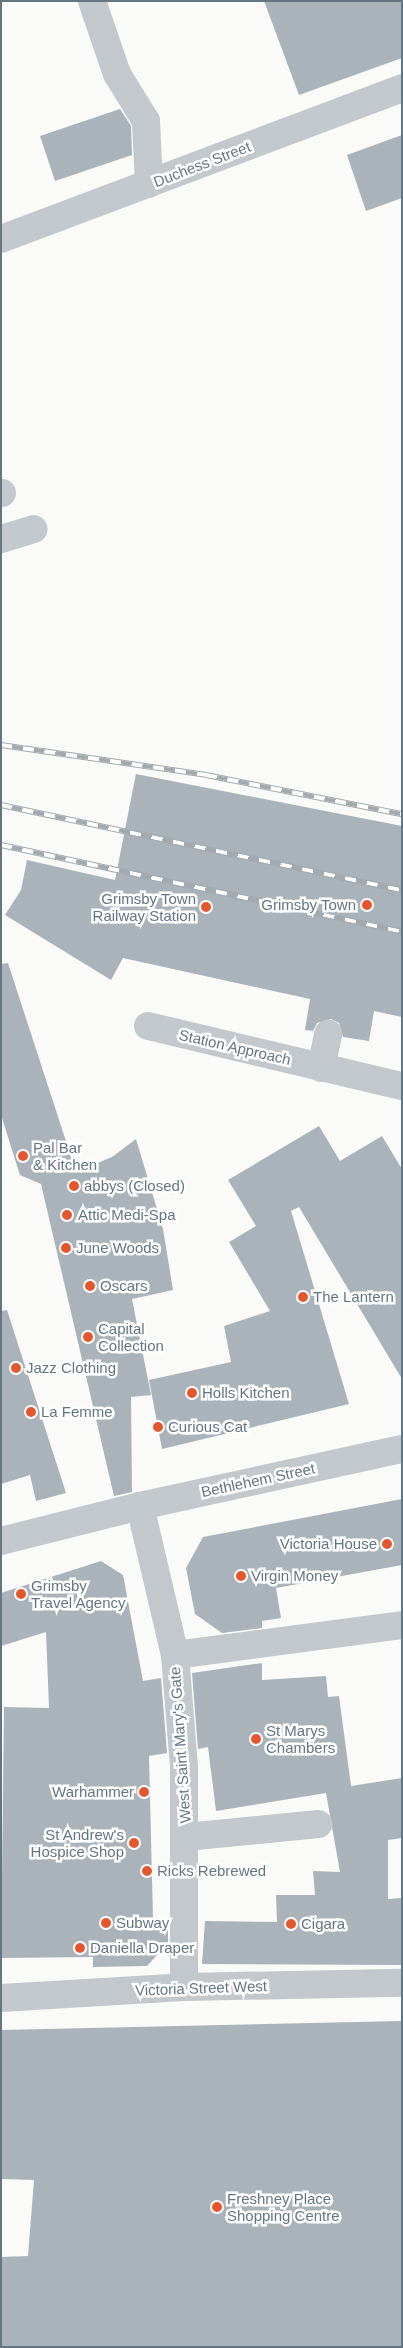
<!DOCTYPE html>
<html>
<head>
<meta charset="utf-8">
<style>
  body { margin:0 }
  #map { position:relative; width:403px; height:2348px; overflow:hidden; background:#fafaf8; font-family:Helvetica,sans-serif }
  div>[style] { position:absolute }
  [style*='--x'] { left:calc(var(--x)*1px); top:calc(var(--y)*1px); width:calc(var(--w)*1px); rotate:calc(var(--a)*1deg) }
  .building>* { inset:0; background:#aab3b9 }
  .minor>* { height:28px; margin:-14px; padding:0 14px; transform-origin:14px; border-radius:14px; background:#c3c8cc }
  .rail>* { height:5.5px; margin-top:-2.75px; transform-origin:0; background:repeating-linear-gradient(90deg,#fff 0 11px,#a2aab0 0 22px); box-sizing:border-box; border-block:1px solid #a2aab0 }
  .dots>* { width:14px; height:14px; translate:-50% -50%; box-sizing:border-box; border:2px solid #fff; border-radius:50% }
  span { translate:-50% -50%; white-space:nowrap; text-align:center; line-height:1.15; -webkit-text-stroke:5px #fff; paint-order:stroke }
  .street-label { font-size:15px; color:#657683 }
  .poi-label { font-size:15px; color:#657683 }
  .right { translate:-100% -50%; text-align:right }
  .left { translate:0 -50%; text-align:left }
  .frame { position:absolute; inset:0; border:2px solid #657683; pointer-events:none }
</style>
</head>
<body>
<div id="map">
  <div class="building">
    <div style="clip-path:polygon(264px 1px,402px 1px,402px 58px,299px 95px)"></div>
    <div style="clip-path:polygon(120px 109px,131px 126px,132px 155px,55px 181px,40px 136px)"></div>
    <div style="clip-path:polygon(402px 135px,402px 198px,366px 211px,347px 155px)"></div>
    <div style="clip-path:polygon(136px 774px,402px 826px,402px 1017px,374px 1011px,369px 1041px,343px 1037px,339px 1023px,331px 1019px,317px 1023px,313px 1031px,305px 1030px,310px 999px,123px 958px,111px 980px,5px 915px,21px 890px,27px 860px,115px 880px)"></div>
    <div style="clip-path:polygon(8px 963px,76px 1172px,112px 1157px,136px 1139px,163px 1229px,173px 1290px,132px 1299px,151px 1395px,131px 1397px,132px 1492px,114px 1496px,41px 1184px,20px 1175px,1px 1115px,1px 964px)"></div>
    <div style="clip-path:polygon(319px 1126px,340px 1161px,382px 1136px,402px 1169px,402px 1379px,299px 1207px,291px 1211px,349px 1404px,162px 1449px,149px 1380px,231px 1362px,224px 1326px,270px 1311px,229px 1242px,256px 1226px,228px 1180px)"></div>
    <div style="clip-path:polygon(7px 1310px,66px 1493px,36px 1501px,30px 1475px,1px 1484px,1px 1311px)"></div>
    <div style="clip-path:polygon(402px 1499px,402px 1565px,276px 1588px,281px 1618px,262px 1621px,262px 1628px,222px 1633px,195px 1614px,186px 1568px,203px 1537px)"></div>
    <div style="clip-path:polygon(101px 1561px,123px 1575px,143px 1681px,161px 1678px,167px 1753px,149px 1756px,153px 1919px,168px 1920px,168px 1943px,147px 1966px,93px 1967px,93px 1957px,1px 1958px,4px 1707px,49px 1708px,46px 1632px,1px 1646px,1px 1593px)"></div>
    <div style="clip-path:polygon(262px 1663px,262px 1680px,326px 1676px,328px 1697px,339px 1696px,351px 1786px,402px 1778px,402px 1838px,388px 1840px,388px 1899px,402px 1898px,402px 1965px,202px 1964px,205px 1921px,277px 1922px,276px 1895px,315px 1895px,313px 1871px,340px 1872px,326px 1793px,216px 1811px,208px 1747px,198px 1749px,192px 1673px)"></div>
    <div style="clip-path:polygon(402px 2021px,402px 2347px,1px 2347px,1px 2257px,28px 2256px,34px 2180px,1px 2179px,1px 2030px)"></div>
  </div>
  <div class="minor">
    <div style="--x:92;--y:1;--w:77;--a:71.1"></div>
    <div style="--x:117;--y:74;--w:55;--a:58.3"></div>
    <div style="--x:146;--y:121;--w:63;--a:87.3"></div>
    <div style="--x:1;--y:239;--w:428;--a:-20.6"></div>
    <div style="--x:1;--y:493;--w:1;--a:0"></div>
    <div style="--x:1;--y:539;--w:34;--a:-17"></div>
    <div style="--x:148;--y:1026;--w:261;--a:13.3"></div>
    <div style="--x:321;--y:1068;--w:35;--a:-78"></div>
    <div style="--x:140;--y:1506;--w:153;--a:76.8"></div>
    <div style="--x:175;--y:1655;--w:113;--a:85.4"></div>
    <div style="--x:184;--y:1768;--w:219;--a:90"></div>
    <div style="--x:1;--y:1541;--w:143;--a:-14.1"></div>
    <div style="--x:140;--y:1506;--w:268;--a:-12.3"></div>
    <div style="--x:175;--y:1655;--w:229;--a:-7.5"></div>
    <div style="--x:186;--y:1837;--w:133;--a:-5.6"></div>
    <div style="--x:1;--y:1998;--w:183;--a:-3.4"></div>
    <div style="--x:184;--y:1987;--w:218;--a:-1.1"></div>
  </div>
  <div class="rail">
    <div style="--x:1;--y:745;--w:207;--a:8.3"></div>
    <div style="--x:206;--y:775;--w:200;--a:11.3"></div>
    <div style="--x:1;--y:805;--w:410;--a:12"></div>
    <div style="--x:1;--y:845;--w:410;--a:12.2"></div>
  </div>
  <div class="dots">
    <div style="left:367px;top:905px;background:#e4572e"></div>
    <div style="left:206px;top:907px;background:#e4572e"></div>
    <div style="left:23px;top:1156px;background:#e4572e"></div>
    <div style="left:74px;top:1186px;background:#e4572e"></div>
    <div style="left:67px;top:1215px;background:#e4572e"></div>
    <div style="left:66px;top:1248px;background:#e4572e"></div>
    <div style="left:90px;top:1286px;background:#e4572e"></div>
    <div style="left:303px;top:1297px;background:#e4572e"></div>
    <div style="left:88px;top:1337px;background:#e4572e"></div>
    <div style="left:16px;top:1368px;background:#e4572e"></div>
    <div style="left:192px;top:1393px;background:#e4572e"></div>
    <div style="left:31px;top:1412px;background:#e4572e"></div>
    <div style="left:158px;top:1427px;background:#e4572e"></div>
    <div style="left:387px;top:1544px;background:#e4572e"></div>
    <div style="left:241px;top:1576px;background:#e4572e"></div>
    <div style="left:21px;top:1594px;background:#e4572e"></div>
    <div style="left:256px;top:1739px;background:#e4572e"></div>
    <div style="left:144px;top:1792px;background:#e4572e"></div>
    <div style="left:134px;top:1843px;background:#e4572e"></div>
    <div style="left:147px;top:1871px;background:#e4572e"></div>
    <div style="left:106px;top:1923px;background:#e4572e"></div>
    <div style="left:291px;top:1924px;background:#e4572e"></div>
    <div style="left:80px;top:1948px;background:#e4572e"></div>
    <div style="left:217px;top:2207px;background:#e4572e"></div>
  </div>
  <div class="street-label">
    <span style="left:202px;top:164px;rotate:-21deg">Duchess Street</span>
    <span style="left:235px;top:1047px;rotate:13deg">Station Approach</span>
    <span style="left:258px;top:1480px;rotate:-12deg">Bethlehem Street</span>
    <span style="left:180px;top:1745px;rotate:-94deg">West Saint Mary's Gate</span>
    <span style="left:201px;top:1988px;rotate:-2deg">Victoria Street West</span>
  </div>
  <div class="poi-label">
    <span class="right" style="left:196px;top:907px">Grimsby Town<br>Railway Station</span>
    <span class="right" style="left:356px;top:905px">Grimsby Town</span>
    <span class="left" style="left:33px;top:1156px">Pal Bar<br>&amp; Kitchen</span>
    <span class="left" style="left:84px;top:1186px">abbys (Closed)</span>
    <span class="left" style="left:78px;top:1215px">Attic Medi-Spa</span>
    <span class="left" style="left:76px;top:1248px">June Woods</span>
    <span class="left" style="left:100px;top:1286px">Oscars</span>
    <span class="left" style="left:313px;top:1297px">The Lantern</span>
    <span class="left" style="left:98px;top:1337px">Capital<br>Collection</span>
    <span class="left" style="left:26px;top:1368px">Jazz Clothing</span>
    <span class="left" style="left:202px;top:1393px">Holls Kitchen</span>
    <span class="left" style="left:41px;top:1412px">La Femme</span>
    <span class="left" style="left:168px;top:1427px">Curious Cat</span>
    <span class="right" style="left:377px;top:1544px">Victoria House</span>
    <span class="left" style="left:251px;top:1576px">Virgin Money</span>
    <span class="left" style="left:31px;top:1594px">Grimsby<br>Travel Agency</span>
    <span class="left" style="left:266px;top:1739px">St Marys<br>Chambers</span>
    <span class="right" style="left:134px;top:1792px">Warhammer</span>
    <span class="right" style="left:124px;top:1843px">St Andrew's<br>Hospice Shop</span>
    <span class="left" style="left:157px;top:1871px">Ricks Rebrewed</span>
    <span class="left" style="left:116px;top:1923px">Subway</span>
    <span class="left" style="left:301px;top:1924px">Cigara</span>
    <span class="left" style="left:90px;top:1948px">Daniella Draper</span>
    <span class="left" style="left:227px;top:2207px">Freshney Place<br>Shopping Centre</span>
  </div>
  <div class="frame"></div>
</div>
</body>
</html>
